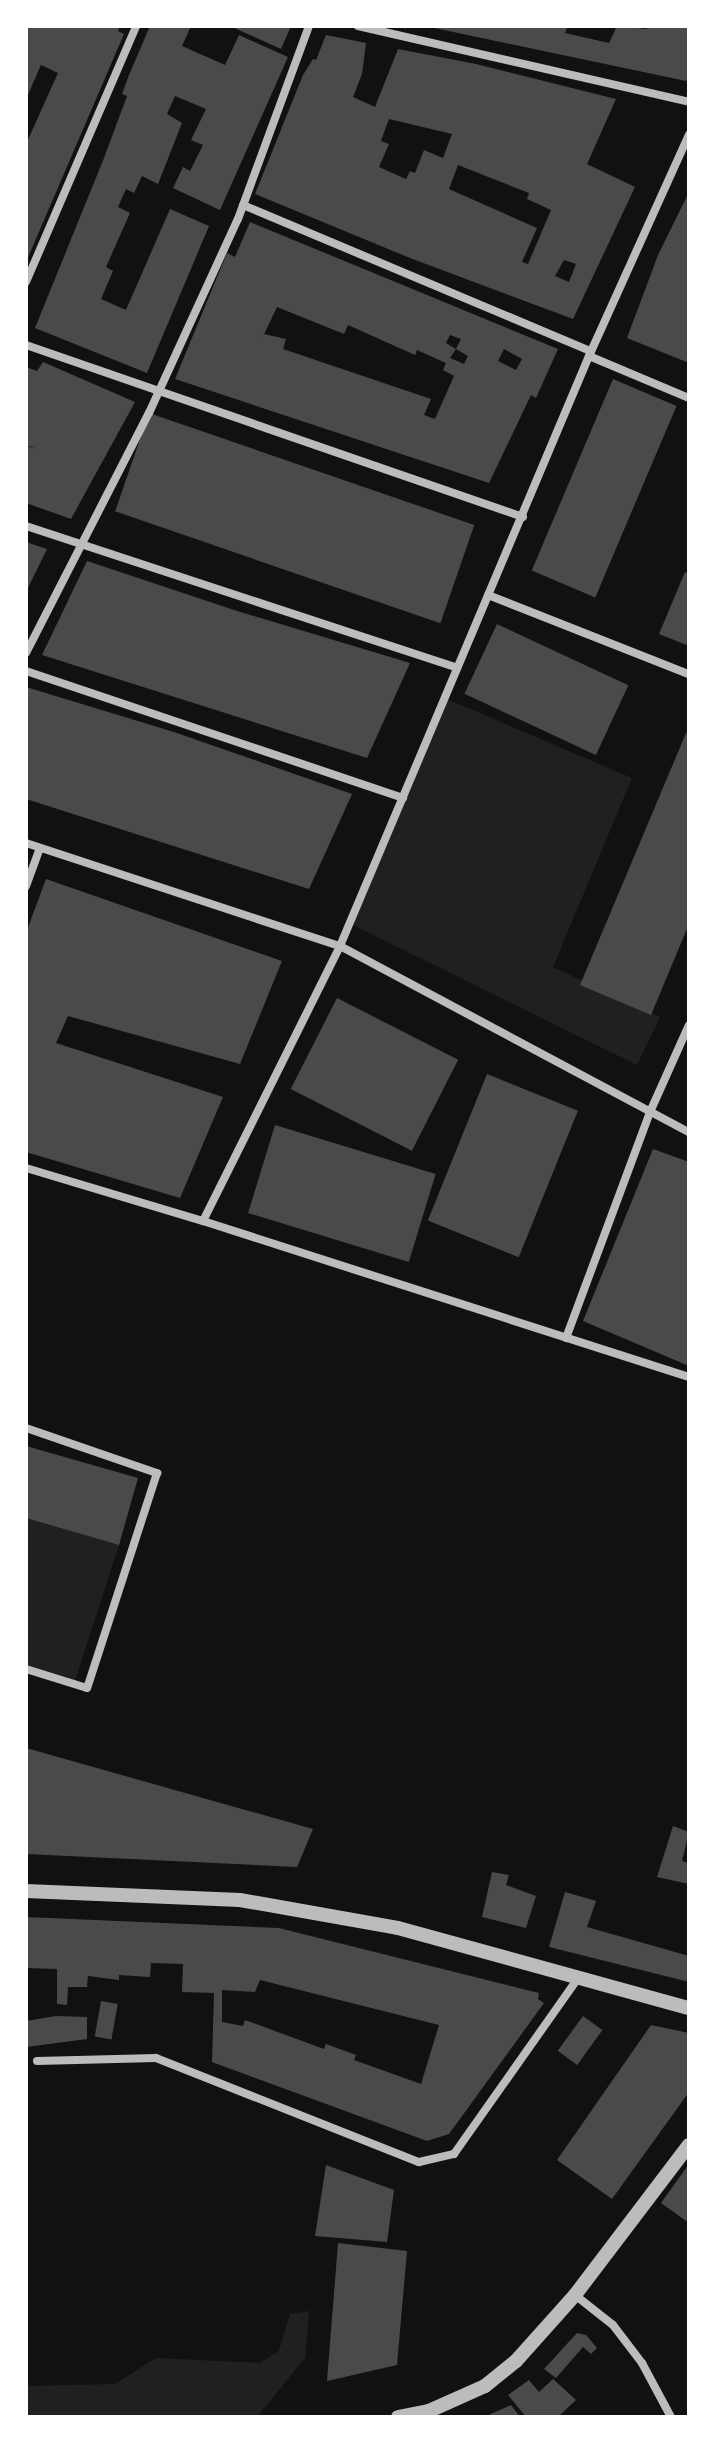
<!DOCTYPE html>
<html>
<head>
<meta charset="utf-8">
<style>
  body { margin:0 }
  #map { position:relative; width:715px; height:2443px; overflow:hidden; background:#111; font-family:"Fira Sans Condensed",sans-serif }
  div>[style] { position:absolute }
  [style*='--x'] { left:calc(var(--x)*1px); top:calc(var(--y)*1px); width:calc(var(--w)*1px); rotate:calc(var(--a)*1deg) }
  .green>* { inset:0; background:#202020 }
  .building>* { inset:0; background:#4a4a4a; transform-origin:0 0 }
  .minor>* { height:8px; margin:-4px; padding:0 4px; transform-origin:4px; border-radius:4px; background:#bcbcbc }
  .tertiary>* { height:14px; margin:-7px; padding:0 7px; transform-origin:7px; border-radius:7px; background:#bcbcbc }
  span { translate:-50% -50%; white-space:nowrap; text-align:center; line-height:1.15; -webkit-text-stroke:6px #fff; paint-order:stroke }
  .frame { position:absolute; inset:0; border:28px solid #fff; pointer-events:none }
</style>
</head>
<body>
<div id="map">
  <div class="green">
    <div style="clip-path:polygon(445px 698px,632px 778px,553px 967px,660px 1017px,637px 1065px,349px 923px)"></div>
    <div style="clip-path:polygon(26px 1518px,119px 1545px,74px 1684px,26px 1667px)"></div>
    <div style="clip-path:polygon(309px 2311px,305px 2358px,257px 2417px,26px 2417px,26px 2386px,115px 2384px,156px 2358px,260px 2363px,279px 2351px,290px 2314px)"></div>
  </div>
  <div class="building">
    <div style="clip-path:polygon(26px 26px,120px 26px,118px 31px,124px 34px,26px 262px,26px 144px,58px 73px,41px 65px,26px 99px)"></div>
    <div style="clip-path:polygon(150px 26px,191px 26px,182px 46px,225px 65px,239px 35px,288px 57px,220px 210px,173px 188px,183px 167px,190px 171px,203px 145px,191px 140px,206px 109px,175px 96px,167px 114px,182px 123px,158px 184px,142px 176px,134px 193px,126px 189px,118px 207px,130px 213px,106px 267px,113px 271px,101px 299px,126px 310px,170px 209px,209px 226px,147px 373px,35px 328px,104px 158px,127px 96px,122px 94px,129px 75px)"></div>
    <div style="clip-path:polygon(230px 26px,291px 26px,281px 49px)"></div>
    <div style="clip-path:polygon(425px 26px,568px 26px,565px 33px,609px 43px,617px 26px,647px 29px,648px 26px,689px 26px,689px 74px,686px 81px)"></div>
    <div style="clip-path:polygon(evenodd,326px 35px,366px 43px,362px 74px,353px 97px,375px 107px,398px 49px,476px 64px,616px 99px,587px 164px,635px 187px,573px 319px,410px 258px,255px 194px,303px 75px,313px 59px,316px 60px,326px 35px,389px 119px,452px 134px,443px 158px,424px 150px,415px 173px,410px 171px,406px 179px,379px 167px,389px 144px,381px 141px,389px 119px,326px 35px,458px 165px,529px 193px,527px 199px,551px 210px,528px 264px,522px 262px,537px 228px,449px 189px,458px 165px,326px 35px,564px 260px,576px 264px,569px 282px,555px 276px,564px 260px)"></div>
    <div style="clip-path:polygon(689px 192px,689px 363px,627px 338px,658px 255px)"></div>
    <div style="clip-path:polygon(evenodd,250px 222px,558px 349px,536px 398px,531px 395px,489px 483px,175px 379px,227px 253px,235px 257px,250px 222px,277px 307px,344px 334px,348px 325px,415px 355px,417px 350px,446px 363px,443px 370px,454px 376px,435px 419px,424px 415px,431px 399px,283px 349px,286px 339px,264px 334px,259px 345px,277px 307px,250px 222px,450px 335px,461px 339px,456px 349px,446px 343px,450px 335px,250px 222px,456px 349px,468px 356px,464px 364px,450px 358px,456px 349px,250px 222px,504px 349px,522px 359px,516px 370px,498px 361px,504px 349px)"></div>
    <div style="clip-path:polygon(43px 362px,135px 402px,71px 519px,26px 503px,26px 446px,37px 449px,26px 445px,26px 367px,37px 371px)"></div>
    <div style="left:613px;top:379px;width:69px;height:208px;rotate:23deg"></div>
    <div style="left:149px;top:413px;width:344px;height:104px;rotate:19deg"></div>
    <div style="clip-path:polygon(26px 542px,47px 549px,26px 592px)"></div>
    <div style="clip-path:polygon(87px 561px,237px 611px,410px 663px,367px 758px,42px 655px)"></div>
    <div style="clip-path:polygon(685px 572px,689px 574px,689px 646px,659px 634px)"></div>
    <div style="left:497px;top:624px;width:145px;height:77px;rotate:25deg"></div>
    <div style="clip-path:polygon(26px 687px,174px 732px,352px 794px,309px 889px,26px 799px)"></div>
    <div style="clip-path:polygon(689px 726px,689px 924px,651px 1015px,580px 985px)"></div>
    <div style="clip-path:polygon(46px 879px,282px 961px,240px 1064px,68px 1016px,56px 1043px,223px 1097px,180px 1198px,26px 1152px,26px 933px)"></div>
    <div style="left:337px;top:998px;width:136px;height:102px;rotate:27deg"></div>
    <div style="left:487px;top:1074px;width:98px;height:158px;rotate:22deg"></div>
    <div style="left:275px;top:1125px;width:168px;height:92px;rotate:17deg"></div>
    <div style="clip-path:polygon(653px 1149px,689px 1162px,689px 1366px,583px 1321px)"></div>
    <div style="clip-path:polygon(26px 1446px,138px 1478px,119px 1545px,26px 1518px)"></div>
    <div style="clip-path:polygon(26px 1748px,313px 1829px,297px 1867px,26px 1854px)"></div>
    <div style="clip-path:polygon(673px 1826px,689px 1832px,682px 1861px,689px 1863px,689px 1884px,657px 1877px)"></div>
    <div style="clip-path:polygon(492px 1872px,509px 1875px,506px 1885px,536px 1896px,526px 1928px,482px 1917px)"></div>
    <div style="clip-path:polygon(565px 1892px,596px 1901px,587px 1927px,689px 1956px,689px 1982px,549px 1947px)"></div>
    <div style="clip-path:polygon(evenodd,26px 1917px,279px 1928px,539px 1993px,538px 1999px,544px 2003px,449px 2134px,427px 2141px,212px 2062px,214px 1993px,182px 1992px,183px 1964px,151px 1963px,150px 1977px,119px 1975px,119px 1980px,88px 1976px,87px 1987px,68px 1987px,67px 2005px,57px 2004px,57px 1969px,26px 1968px,26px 1917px,260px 1980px,439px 2025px,421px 2084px,354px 2060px,356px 2055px,326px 2044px,324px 2049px,245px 2020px,243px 2026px,222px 2022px,222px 1990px,255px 1992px,260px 1980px)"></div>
    <div style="left:101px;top:2001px;width:17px;height:36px;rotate:10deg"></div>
    <div style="clip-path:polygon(56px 2016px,87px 2017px,87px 2039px,26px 2047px,26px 2021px)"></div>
    <div style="left:583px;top:2016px;width:24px;height:43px;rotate:36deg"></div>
    <div style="clip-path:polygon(651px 2025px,689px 2033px,689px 2092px,612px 2199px,557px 2160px)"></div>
    <div style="clip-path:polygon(689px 2164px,689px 2223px,661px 2203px)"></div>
    <div style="clip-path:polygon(326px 2165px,394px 2190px,387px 2242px,315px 2236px)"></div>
    <div style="clip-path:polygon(338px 2243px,407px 2251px,397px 2365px,327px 2381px)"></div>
    <div style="clip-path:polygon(577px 2333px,586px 2335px,597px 2348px,591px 2354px,583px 2347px,556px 2378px,544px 2369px)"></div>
    <div style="clip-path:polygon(553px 2379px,576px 2400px,558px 2417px,526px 2417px,508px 2395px,529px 2380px,539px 2392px)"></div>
    <div style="clip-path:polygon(511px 2405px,520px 2417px,484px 2417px)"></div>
  </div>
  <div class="minor">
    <div style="--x:358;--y:26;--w:340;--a:12.9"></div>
    <div style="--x:243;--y:205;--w:377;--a:22.8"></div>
    <div style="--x:26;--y:282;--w:279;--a:-66.7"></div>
    <div style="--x:26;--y:345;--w:526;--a:19.09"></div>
    <div style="--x:589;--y:356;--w:108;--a:22.8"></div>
    <div style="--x:26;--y:526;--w:454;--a:18.2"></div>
    <div style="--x:488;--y:595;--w:216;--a:21.5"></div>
    <div style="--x:26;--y:653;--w:270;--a:-62.9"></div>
    <div style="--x:149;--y:413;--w:213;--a:-65.4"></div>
    <div style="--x:238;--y:219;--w:206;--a:-69.8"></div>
    <div style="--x:26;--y:671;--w:398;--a:18.6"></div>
    <div style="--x:26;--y:843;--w:330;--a:18.2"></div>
    <div style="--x:340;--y:946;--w:395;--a:28.1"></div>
    <div style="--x:26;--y:886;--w:40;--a:-69.8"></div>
    <div style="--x:26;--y:1168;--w:185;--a:16.7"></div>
    <div style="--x:203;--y:1221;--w:510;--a:17.8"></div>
    <div style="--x:203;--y:1221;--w:307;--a:-63.5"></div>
    <div style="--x:340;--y:946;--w:640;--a:-67.12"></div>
    <div style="--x:589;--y:356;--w:243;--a:-65.7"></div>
    <div style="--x:566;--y:1338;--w:241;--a:-69.6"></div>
    <div style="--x:650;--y:1112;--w:95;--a:-65.9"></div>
    <div style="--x:26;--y:1428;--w:139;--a:19"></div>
    <div style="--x:157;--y:1473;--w:226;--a:108"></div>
    <div style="--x:87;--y:1688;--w:64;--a:-162.7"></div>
    <div style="--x:37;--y:2061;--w:119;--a:-1.4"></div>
    <div style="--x:156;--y:2058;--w:283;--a:21.6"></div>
    <div style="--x:419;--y:2162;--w:36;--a:-13"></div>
    <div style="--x:454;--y:2154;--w:217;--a:-54.8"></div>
    <div style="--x:575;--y:2295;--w:48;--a:38.3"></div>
    <div style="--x:613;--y:2325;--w:48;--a:52.7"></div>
    <div style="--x:642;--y:2363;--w:61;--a:61.8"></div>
  </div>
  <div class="tertiary">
    <div style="--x:26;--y:1891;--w:214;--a:2.4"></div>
    <div style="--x:240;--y:1900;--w:160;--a:10"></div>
    <div style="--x:398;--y:1928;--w:302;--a:15.4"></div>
    <div style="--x:398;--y:2417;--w:32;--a:-11"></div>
    <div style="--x:429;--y:2411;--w:61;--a:-24.1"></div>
    <div style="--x:485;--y:2386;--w:40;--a:-39"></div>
    <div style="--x:516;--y:2361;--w:89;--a:-48.2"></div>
    <div style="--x:575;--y:2295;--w:188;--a:-52.8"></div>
  </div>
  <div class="frame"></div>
</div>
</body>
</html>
